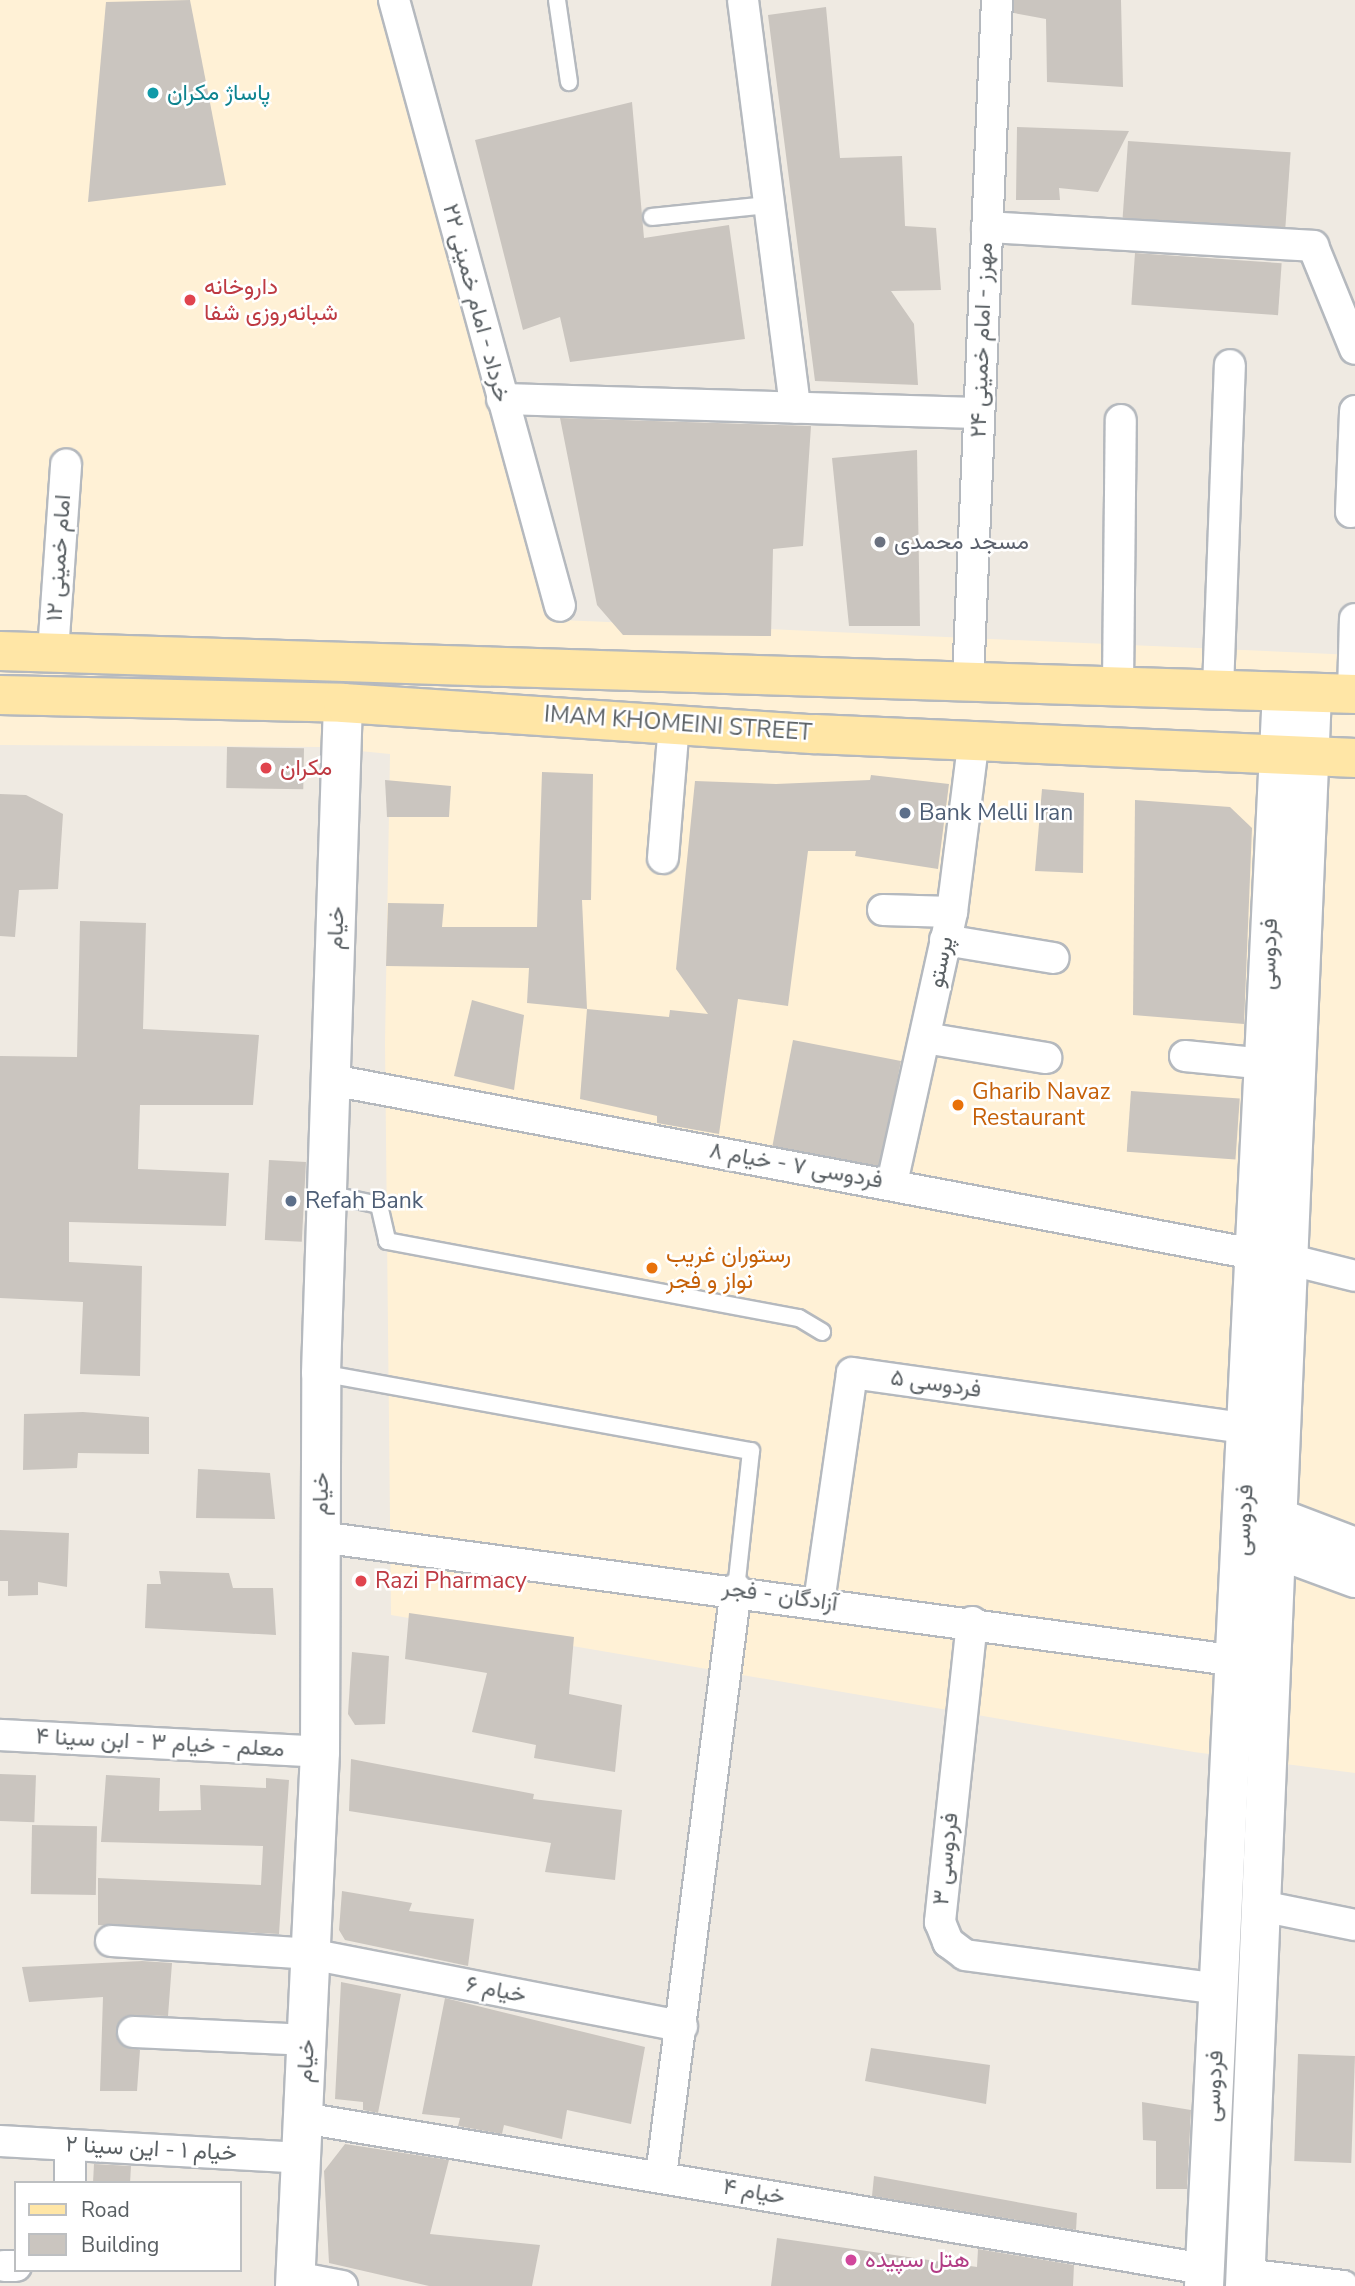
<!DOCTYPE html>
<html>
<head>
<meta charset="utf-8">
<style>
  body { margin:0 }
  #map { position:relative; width:1355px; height:2286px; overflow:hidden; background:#efeae2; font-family:"Nunito Sans",Vazirmatn,sans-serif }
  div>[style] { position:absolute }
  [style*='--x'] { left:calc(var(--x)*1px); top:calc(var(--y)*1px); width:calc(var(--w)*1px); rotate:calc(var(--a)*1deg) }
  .commercial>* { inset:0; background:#fff1d6 }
  .building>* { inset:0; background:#cac5bf; transform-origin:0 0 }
  .roads { filter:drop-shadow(2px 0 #b5b9be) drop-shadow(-2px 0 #b5b9be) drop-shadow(0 2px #b5b9be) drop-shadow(0 -2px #b5b9be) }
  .lane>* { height:16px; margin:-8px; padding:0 8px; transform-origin:8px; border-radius:8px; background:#fff }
  .street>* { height:30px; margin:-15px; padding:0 15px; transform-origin:15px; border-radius:15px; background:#fff }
  .secondary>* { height:38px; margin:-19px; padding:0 19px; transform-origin:19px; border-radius:19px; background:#fff }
  .primary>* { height:38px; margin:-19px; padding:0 19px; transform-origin:19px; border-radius:19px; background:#ffe6a6 }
  .dots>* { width:19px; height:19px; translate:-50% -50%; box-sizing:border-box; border:4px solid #fff; border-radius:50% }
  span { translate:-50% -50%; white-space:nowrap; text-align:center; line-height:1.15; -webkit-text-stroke:5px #fff; paint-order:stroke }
  .culture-label { font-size:23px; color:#0d838f }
  .left { translate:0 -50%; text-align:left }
  .health-label { font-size:23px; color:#be3a42 }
  .street-label { font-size:23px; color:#5a6064 }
  .worship-label { font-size:23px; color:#5b616d }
  .service-label { font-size:23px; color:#4e5e75 }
  .food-label { font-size:23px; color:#c56008 }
  .hotel-label { font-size:23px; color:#b23c85 }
  .legend { position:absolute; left:14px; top:2181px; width:228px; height:91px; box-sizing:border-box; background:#fff; border:2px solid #bdbfc1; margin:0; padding:9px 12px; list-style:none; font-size:21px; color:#5a6064 }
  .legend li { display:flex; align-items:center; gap:14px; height:35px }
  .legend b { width:35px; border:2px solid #bdbfc1 }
</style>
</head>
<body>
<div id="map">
  <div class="commercial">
    <div style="clip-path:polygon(0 0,394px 0,562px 620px,1355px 655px,1355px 1773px,1194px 1752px,391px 1615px,385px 1043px,390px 754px,319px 747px,0 745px)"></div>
  </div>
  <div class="building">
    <div style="clip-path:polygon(190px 0,226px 185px,88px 202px,106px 2px)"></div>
    <div style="clip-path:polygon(1014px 0,1121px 0,1123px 87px,1047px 82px,1046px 19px,1014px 13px)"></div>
    <div style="clip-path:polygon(826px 7px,840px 158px,902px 156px,905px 226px,936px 228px,941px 290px,891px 291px,914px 324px,918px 385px,815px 381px,768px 15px)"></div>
    <div style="clip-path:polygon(632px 102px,644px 238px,729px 225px,745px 339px,570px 362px,560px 317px,523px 330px,475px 140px)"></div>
    <div style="clip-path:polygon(1017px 127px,1129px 131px,1098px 192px,1059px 188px,1060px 200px,1016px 200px)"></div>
    <div style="left:1128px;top:141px;width:163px;height:77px;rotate:4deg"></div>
    <div style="left:1135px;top:253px;width:147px;height:52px;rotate:4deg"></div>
    <div style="clip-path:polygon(560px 418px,811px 426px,803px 546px,773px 549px,771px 636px,623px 635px,597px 605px)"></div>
    <div style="clip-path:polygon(917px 450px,920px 626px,849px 626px,832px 458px)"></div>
    <div style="left:227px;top:747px;width:77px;height:41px;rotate:1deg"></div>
    <div style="clip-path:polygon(542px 772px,593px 774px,591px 900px,582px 900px,587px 1009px,527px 1003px,529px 968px,386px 966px,388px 903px,444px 904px,442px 927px,537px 927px)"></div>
    <div style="clip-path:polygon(871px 775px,949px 784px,938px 869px,855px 856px,856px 851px,808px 851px,788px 1006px,738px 999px,719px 1134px,657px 1123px,657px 1116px,580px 1099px,587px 1009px,669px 1017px,670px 1010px,708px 1014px,676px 969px,695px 781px,776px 784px,870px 780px)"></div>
    <div style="clip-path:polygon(385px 780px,451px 786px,449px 817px,387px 817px)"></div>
    <div style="clip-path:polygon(1042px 789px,1084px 793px,1083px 873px,1035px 871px)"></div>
    <div style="clip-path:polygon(0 794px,26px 795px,63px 814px,58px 889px,19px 890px,15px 937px,0 936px)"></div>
    <div style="clip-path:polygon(1135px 800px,1230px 807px,1252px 828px,1244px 1024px,1133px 1015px)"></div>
    <div style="clip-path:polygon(80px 921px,146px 923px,143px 1029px,259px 1035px,253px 1105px,140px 1105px,138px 1169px,229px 1173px,226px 1226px,69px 1222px,69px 1262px,142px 1266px,140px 1376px,80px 1374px,83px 1302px,0 1298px,0 1056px,77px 1057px)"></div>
    <div style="clip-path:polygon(472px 1000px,524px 1015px,514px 1090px,454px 1076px)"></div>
    <div style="left:793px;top:1040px;width:110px;height:108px;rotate:11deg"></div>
    <div style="left:1131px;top:1091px;width:109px;height:61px;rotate:4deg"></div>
    <div style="left:269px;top:1160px;width:37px;height:80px;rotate:3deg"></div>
    <div style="clip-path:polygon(83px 1412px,149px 1417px,149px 1454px,78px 1453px,77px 1468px,23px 1470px,24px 1414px)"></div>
    <div style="clip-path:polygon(198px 1469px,270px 1473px,275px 1519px,196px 1518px)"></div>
    <div style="clip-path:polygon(0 1530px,69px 1533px,67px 1587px,38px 1582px,38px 1595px,8px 1596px,8px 1581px,0 1581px)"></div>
    <div style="clip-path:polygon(159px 1571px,229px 1573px,233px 1588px,273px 1588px,276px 1635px,145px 1628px,147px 1584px,161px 1584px)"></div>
    <div style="clip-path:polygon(409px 1613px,574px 1637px,569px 1694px,622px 1705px,615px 1772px,534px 1758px,536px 1745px,472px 1732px,487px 1673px,405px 1659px)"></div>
    <div style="clip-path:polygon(352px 1652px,389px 1656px,385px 1724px,355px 1725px,348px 1714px)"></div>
    <div style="clip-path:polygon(351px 1759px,534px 1794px,533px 1799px,622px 1810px,615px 1880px,545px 1872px,551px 1843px,349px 1811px)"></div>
    <div style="left:0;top:1774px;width:36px;height:47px;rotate:2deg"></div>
    <div style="clip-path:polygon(106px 1775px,160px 1778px,159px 1811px,201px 1810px,200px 1785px,266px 1788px,266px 1778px,289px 1780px,279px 1934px,98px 1925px,98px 1878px,261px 1885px,263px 1846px,101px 1842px)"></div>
    <div style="left:32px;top:1825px;width:65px;height:69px;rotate:1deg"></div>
    <div style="clip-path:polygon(342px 1891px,412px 1903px,409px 1911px,474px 1919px,468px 1966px,345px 1940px,339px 1930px)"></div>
    <div style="clip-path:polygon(142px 1961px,172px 1963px,168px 2016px,133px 2015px,119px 2022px,118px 2041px,140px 2050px,137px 2091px,100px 2091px,103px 1997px,29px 2002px,22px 1967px)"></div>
    <div style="clip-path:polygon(341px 1982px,401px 1994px,378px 2113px,363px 2110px,363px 2102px,335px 2099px)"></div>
    <div style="clip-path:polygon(445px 1998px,645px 2047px,631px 2124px,567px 2110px,562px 2139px,504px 2125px,502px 2134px,458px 2126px,460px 2118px,422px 2114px)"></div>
    <div style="clip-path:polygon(871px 2048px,990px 2065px,986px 2104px,865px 2081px)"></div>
    <div style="left:1298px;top:2054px;width:57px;height:107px;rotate:2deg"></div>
    <div style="clip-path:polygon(1142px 2102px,1191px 2110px,1187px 2189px,1156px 2189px,1156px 2141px,1143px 2140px)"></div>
    <div style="clip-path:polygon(345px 2144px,449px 2160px,430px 2234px,540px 2245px,532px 2286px,429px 2286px,329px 2263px,324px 2171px)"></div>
    <div style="left:94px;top:2164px;width:37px;height:19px;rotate:3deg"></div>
    <div style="clip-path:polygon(874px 2176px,1077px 2213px,1076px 2230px,872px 2196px)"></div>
    <div style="clip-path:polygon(777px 2238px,977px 2267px,978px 2249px,1074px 2265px,1073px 2286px,771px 2286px)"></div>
  </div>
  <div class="roads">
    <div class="lane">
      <div style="--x:557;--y:0;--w:83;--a:81.7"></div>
      <div style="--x:652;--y:217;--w:118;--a:-5.9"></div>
      <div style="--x:328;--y:1194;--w:52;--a:12.2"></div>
      <div style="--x:379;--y:1205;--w:37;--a:77"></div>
      <div style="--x:387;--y:1241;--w:419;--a:10.6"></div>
      <div style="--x:799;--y:1318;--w:27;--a:31"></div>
      <div style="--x:321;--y:1373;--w:437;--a:10.3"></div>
      <div style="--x:751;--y:1451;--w:139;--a:96.2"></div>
    </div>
    <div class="street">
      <div style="--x:394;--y:0;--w:628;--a:74.68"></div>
      <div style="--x:743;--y:0;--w:411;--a:82.7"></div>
      <div style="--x:987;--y:227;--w:327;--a:3.3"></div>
      <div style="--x:1313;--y:246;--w:111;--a:67.8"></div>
      <div style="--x:502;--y:399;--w:477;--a:1.7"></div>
      <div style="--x:1351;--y:512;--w:101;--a:-87.7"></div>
      <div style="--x:53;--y:652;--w:188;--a:-86"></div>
      <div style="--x:968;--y:680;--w:681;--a:-87.56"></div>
      <div style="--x:1118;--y:685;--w:265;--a:-89.4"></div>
      <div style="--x:1218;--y:689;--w:324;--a:-87.9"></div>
      <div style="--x:1353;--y:694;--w:75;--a:-88.5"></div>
      <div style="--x:663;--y:858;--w:135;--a:-85.3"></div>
      <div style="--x:883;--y:910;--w:69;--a:1.7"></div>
      <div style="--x:945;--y:940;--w:110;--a:9.4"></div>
      <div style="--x:925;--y:1038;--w:123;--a:9.4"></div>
      <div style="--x:1185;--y:1056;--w:80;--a:5.7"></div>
      <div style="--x:332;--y:1080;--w:943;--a:10.69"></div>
      <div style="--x:892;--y:1183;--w:278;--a:-77.5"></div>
      <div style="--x:952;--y:912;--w:176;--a:-82.8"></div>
      <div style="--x:1287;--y:1259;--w:70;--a:14"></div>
      <div style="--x:320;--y:1537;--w:926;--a:7.69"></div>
      <div style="--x:819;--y:1602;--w:231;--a:-81.8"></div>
      <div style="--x:852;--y:1373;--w:400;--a:8"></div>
      <div style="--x:972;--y:1622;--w:302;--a:96.1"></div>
      <div style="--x:940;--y:1922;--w:22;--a:68"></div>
      <div style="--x:948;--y:1942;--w:21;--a:37"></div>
      <div style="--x:965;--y:1955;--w:256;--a:7.6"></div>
      <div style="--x:0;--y:1735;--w:320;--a:3"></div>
      <div style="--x:1261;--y:1906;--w:96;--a:11.4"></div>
      <div style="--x:111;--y:1941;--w:199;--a:3.7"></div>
      <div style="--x:310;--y:1954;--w:379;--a:11"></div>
      <div style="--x:133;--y:2032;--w:173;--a:2.6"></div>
      <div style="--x:303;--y:2118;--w:914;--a:9.51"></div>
      <div style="--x:0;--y:2141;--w:302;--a:3.2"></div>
      <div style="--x:661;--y:2176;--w:592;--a:-82.72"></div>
      <div style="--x:70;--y:2183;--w:38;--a:-90"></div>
      <div style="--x:4;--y:2266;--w:12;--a:0"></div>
      <div style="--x:1245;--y:2274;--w:99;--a:7"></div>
      <div style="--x:295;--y:2277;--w:48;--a:10.8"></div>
    </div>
    <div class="secondary">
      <div style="--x:1276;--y:1517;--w:85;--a:20.8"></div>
      <div style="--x:1276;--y:1549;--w:84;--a:20.2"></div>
      <div style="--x:295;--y:2286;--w:535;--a:-87.32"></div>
      <div style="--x:320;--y:1752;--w:379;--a:-89.8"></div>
      <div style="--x:321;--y:1373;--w:670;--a:-88.12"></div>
      <div style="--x:1204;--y:2286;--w:1596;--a:-87.2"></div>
      <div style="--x:1245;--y:2286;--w:1594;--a:-87.59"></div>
    </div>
    <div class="primary">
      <div style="--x:0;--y:651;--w:1356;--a:1.82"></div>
      <div style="--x:0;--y:695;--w:343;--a:1.3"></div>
      <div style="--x:343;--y:703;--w:473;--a:3.8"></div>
      <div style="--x:815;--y:734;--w:541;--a:2.54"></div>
    </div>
  </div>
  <div class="dots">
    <div style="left:153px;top:93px;background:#0f9aa8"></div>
    <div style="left:190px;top:300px;background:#e0444e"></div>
    <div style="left:880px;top:542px;background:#6b7280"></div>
    <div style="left:266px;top:768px;background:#e0444e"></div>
    <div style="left:905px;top:813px;background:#5c6f8a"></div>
    <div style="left:958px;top:1105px;background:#e8710a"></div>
    <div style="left:291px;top:1201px;background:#5c6f8a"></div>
    <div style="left:652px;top:1268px;background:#e8710a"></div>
    <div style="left:361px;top:1581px;background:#e0444e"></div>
    <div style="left:851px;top:2260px;background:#d1479c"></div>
  </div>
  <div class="culture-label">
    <span class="left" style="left:167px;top:93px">پاساژ مکران</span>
  </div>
  <div class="health-label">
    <span class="left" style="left:204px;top:300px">داروخانه<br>شبانه‌روزی شفا</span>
    <span class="left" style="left:280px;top:768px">مکران</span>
    <span class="left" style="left:375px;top:1581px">Razi Pharmacy</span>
  </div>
  <div class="street-label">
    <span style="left:476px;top:303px;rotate:75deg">خرداد - امام خمینی ۲۲</span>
    <span style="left:982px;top:340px;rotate:-88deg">مهرز - امام خمینی ۲۴</span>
    <span style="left:59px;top:558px;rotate:-86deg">امام خمینی ۱۲</span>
    <span style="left:678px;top:724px;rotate:4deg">IMAM KHOMEINI STREET</span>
    <span style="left:336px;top:928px;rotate:-88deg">خیام</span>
    <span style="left:1269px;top:954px;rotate:-88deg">فردوسی</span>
    <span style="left:941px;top:962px;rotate:-78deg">پرستو</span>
    <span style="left:796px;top:1166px;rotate:10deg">فردوسی ۷ - خیام ۸</span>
    <span style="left:936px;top:1384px;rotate:8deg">فردوسی ۵</span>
    <span style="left:321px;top:1494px;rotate:-90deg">خیام</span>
    <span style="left:1244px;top:1520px;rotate:-87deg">فردوسی</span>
    <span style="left:780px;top:1596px;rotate:8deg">آزادگان - فجر</span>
    <span style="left:160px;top:1743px;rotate:3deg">معلم - خیام ۳ - ابن سینا ۴</span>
    <span style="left:946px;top:1859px;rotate:-84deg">فردوسی ۳</span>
    <span style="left:496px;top:1990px;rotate:11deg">خیام ۶</span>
    <span style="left:306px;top:2061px;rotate:-87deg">خیام</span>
    <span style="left:1214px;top:2086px;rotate:-87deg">فردوسی</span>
    <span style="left:151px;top:2149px;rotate:3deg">خیام ۱ - این سینا ۲</span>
    <span style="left:754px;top:2192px;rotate:10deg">خیام ۴</span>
  </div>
  <div class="worship-label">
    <span class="left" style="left:894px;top:542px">مسجد محمدی</span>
  </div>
  <div class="service-label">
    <span class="left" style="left:919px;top:813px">Bank Melli Iran</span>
    <span class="left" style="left:305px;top:1201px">Refah Bank</span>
  </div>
  <div class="food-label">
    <span class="left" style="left:972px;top:1105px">Gharib Navaz<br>Restaurant</span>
    <span class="left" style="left:666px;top:1268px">رستوران غریب<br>نواز و فجر</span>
  </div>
  <div class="hotel-label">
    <span class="left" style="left:865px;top:2260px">هتل سپیده</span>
  </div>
  <ul class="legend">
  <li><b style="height:9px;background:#ffe6a6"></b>Road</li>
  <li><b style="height:19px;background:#cac5bf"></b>Building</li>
  </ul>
</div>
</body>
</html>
